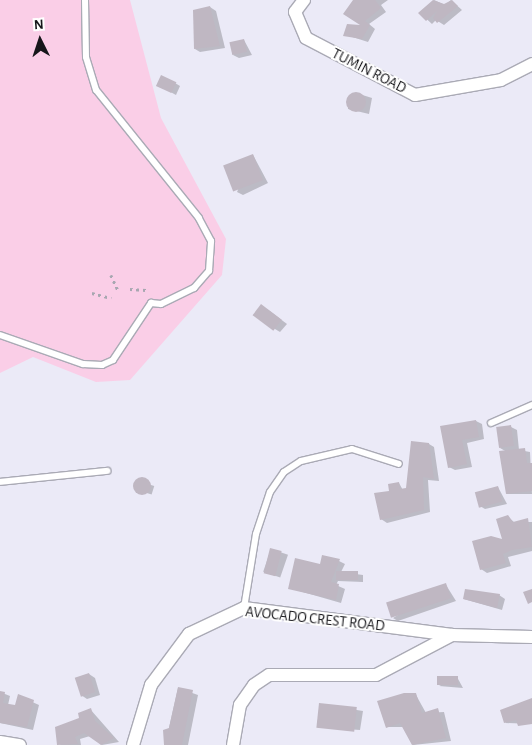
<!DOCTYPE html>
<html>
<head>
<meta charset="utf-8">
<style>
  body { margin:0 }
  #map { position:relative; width:532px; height:745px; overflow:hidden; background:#ebeaf7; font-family:"Alegreya Sans",sans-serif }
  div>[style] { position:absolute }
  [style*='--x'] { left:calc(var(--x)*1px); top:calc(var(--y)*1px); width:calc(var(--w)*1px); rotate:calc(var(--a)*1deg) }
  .green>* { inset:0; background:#facee7 }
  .shadow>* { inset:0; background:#0003; transform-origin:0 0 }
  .building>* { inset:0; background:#bfb7c2; transform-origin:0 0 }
  .round { border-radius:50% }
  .path>* { height:2.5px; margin-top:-1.25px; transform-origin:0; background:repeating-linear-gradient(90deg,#a8a7b1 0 2.5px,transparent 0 6.5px) }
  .roads { filter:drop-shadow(1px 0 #aaaab5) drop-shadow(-1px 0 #aaaab5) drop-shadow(0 1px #aaaab5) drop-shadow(0 -1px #aaaab5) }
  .lane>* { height:6px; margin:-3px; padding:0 3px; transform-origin:3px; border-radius:3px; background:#fff }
  .street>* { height:12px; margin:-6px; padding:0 6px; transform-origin:6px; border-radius:6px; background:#fff }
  span { translate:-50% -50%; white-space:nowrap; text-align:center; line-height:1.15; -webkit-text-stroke:4px #fff; paint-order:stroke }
  .street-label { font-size:15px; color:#16161a }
  .north { position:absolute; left:15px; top:15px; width:50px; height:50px; -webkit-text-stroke:4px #fff; paint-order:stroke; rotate:356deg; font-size:14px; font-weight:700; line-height:20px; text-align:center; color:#16161a }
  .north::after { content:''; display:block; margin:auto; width:18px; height:22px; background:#16161a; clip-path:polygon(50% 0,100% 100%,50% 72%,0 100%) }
</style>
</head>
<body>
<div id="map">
  <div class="green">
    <div style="clip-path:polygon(0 0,130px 0,161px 118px,226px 239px,222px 275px,130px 380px,96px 382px,33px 357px,0 373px)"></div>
  </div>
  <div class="shadow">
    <div style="clip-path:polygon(357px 0,388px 0,381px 5px,386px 12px,369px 24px,375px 29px,368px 42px,346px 35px,365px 27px)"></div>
    <div style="clip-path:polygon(434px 0,445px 5px,451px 0,462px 10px,444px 25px,436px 20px,432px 24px,420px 13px)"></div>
    <div style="clip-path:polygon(210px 7px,216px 11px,225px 48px,200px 52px,195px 49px)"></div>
    <div style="clip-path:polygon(244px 40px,252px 55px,239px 58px,233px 55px)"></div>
    <div style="clip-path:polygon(175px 83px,180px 86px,176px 95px,163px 88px)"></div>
    <div style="clip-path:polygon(356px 93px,372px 98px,369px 114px,348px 109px,348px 99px)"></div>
    <div style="clip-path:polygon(253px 155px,268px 183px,243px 195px,237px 192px)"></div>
    <div style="clip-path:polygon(267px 309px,287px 324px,280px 332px,275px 329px)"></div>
    <div style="clip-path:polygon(476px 421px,482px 424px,484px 439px,467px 443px,472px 467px,455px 470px,449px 467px,442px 427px)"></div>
    <div style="clip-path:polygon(511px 427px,517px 430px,519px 450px,530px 452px,532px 494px,507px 494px,507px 452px,500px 448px)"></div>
    <div style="clip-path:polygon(429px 444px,434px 447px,439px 481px,428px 480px,430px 512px,387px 523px,381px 519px,390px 492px,399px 483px,405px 494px)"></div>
    <div style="left:138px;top:481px;width:17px;height:9px;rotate:17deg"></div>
    <div style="clip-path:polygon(498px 487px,507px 504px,485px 509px,480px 506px)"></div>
    <div style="clip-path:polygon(508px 517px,514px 522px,532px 522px,532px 551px,508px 557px,511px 566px,487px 573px,481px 569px,504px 540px)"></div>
    <div style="left:271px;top:549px;width:18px;height:24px;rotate:19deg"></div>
    <div style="clip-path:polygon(339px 561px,345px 564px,341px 572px,363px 575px,363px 582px,338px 581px,336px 585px,345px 589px,341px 603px,289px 588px,321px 566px)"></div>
    <div style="clip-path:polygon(446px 585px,456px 601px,398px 621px,393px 618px)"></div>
    <div style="clip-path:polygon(499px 595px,505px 599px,502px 610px,464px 599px)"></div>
    <div style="clip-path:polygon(89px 674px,95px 678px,100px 695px,87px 699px,81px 695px)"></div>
    <div style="clip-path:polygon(457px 677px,463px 688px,439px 686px)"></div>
    <div style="clip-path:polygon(178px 688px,198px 695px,188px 745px,165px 745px)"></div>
    <div style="clip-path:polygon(0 692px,10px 696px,8px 705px,16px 707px,19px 696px,39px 705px,33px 730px,0 723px)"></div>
    <div style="clip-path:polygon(416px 695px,426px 713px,444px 712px,451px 741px,413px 745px,403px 727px,387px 727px)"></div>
    <div style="clip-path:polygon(532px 700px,532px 724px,505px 723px)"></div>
    <div style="clip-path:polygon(320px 704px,363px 711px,360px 730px,318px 727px)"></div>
    <div style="clip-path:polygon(90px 709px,119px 742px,102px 745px,90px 736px,80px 739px,81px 745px,60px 745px)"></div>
  </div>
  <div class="building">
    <div style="clip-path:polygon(353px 0,375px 0,381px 8px,365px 21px,370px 25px,362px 39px,343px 36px,347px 24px,360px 25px,343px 14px)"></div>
    <div style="clip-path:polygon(433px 0,444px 4px,452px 0,458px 6px,437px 23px,433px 18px,437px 11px,426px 21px,418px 13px)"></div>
    <div style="clip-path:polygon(210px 6px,220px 46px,194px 49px,193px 10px)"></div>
    <div style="left:244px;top:39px;width:13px;height:15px;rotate:77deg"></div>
    <div style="left:161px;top:75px;width:17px;height:12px;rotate:25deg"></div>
    <div class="round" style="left:346px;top:92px;width:20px;height:20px"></div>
    <div style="left:253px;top:154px;width:28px;height:32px;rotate:69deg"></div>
    <div style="left:261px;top:304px;width:26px;height:14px;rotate:37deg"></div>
    <div style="clip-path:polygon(476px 420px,479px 437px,462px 440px,467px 464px,448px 468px,440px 426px)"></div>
    <div style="left:511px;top:425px;width:21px;height:15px;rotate:82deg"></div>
    <div style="clip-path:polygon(411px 441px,429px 443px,434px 479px,423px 477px,424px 510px,380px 520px,374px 493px,389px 491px,388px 484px,399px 482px,400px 489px,406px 488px)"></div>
    <div style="clip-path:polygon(525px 448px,527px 463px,532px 463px,532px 491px,506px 494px,499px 451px)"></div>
    <div class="round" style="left:133px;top:477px;width:18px;height:18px"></div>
    <div style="left:498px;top:486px;width:16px;height:24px;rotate:75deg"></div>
    <div style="clip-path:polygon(508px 515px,513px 522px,528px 518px,532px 547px,512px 550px,503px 554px,506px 563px,480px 570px,472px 541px,491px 536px,502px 539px,496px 519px)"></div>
    <div style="left:270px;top:548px;width:12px;height:26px;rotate:14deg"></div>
    <div style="clip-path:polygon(322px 555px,340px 559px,331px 582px,339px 584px,336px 600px,288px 589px,295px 558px,320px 564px)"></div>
    <div style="left:336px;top:571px;width:22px;height:9px"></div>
    <div style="left:446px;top:583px;width:16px;height:63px;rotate:72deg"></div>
    <div style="clip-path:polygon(465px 589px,500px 594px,497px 608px,463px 599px)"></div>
    <div style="clip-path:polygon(532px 589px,532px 602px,528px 604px,523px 592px)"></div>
    <div style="left:89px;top:673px;width:20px;height:15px;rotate:72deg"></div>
    <div style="left:458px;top:676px;width:9px;height:21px;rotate:90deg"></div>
    <div style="clip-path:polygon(178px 687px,193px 690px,182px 745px,164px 745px,163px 730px,169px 728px)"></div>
    <div style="clip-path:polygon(0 691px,5px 692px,3px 703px,15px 705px,18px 694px,34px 700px,27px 727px,0 723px)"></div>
    <div style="clip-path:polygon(404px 693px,416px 693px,422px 713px,438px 708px,446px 738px,412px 745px,400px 723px,386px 728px,377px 701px)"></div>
    <div style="clip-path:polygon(532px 698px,532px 724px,518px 726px,516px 720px,504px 723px,500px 710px)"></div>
    <div style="left:319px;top:703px;width:38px;height:25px;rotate:6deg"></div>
    <div style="clip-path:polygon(91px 708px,95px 721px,114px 738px,101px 745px,84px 733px,75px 737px,78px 744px,57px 745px,55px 727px,79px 718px,78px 713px)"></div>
  </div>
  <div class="path">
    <div style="--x:111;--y:275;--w:17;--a:65"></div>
    <div style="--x:130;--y:289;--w:16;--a:4"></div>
    <div style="--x:92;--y:293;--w:20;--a:15"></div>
  </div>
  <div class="roads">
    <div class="lane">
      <div style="--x:0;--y:335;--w:88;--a:19.3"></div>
      <div style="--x:83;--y:364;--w:19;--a:3"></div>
      <div style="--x:102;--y:365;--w:12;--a:-24"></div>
      <div style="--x:113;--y:360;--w:69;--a:-56.3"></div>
      <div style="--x:151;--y:303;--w:10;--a:6"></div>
      <div style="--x:161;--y:304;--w:37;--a:-26"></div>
      <div style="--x:194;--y:288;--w:23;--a:-49"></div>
      <div style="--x:209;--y:271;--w:30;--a:-86"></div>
      <div style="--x:211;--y:241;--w:26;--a:-118"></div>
      <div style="--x:199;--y:218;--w:164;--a:-128.8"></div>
      <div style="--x:96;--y:90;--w:34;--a:-107"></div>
      <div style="--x:86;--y:57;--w:57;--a:-91"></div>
      <div style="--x:491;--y:423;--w:45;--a:-23.7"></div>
      <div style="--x:0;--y:482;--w:108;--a:-5.9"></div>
      <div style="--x:244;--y:608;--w:75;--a:-80.8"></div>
      <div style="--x:256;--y:534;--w:44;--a:-71.6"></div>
      <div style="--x:270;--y:492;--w:24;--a:-55"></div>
      <div style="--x:284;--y:472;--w:20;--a:-33"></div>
      <div style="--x:301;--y:461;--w:52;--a:-13.2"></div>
      <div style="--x:352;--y:449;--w:49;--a:17.7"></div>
    </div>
    <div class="street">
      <div style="--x:304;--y:0;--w:15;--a:127"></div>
      <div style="--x:295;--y:12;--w:28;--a:67"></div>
      <div style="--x:306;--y:38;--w:123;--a:27.6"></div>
      <div style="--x:415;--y:95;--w:87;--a:-9.9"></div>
      <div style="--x:501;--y:80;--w:35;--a:-27"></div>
      <div style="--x:0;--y:742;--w:20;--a:9"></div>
      <div style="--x:133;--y:745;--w:63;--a:-73.3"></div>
      <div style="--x:151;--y:685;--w:64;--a:-53.3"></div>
      <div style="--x:189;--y:634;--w:61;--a:-25.3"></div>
      <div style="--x:244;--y:608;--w:210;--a:7.4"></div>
      <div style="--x:233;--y:745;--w:41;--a:-80.1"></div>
      <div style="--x:240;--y:705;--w:24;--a:-55"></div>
      <div style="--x:254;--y:685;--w:18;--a:-34"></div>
      <div style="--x:269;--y:675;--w:107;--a:0"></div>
      <div style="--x:376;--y:675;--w:86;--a:-27.8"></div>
      <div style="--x:452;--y:635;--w:80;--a:1.4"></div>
    </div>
  </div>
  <div class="street-label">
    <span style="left:369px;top:71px;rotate:27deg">TUMIN ROAD</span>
    <span style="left:315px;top:619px;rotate:6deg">AVOCADO CREST ROAD</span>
  </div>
  <div class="north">N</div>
</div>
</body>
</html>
